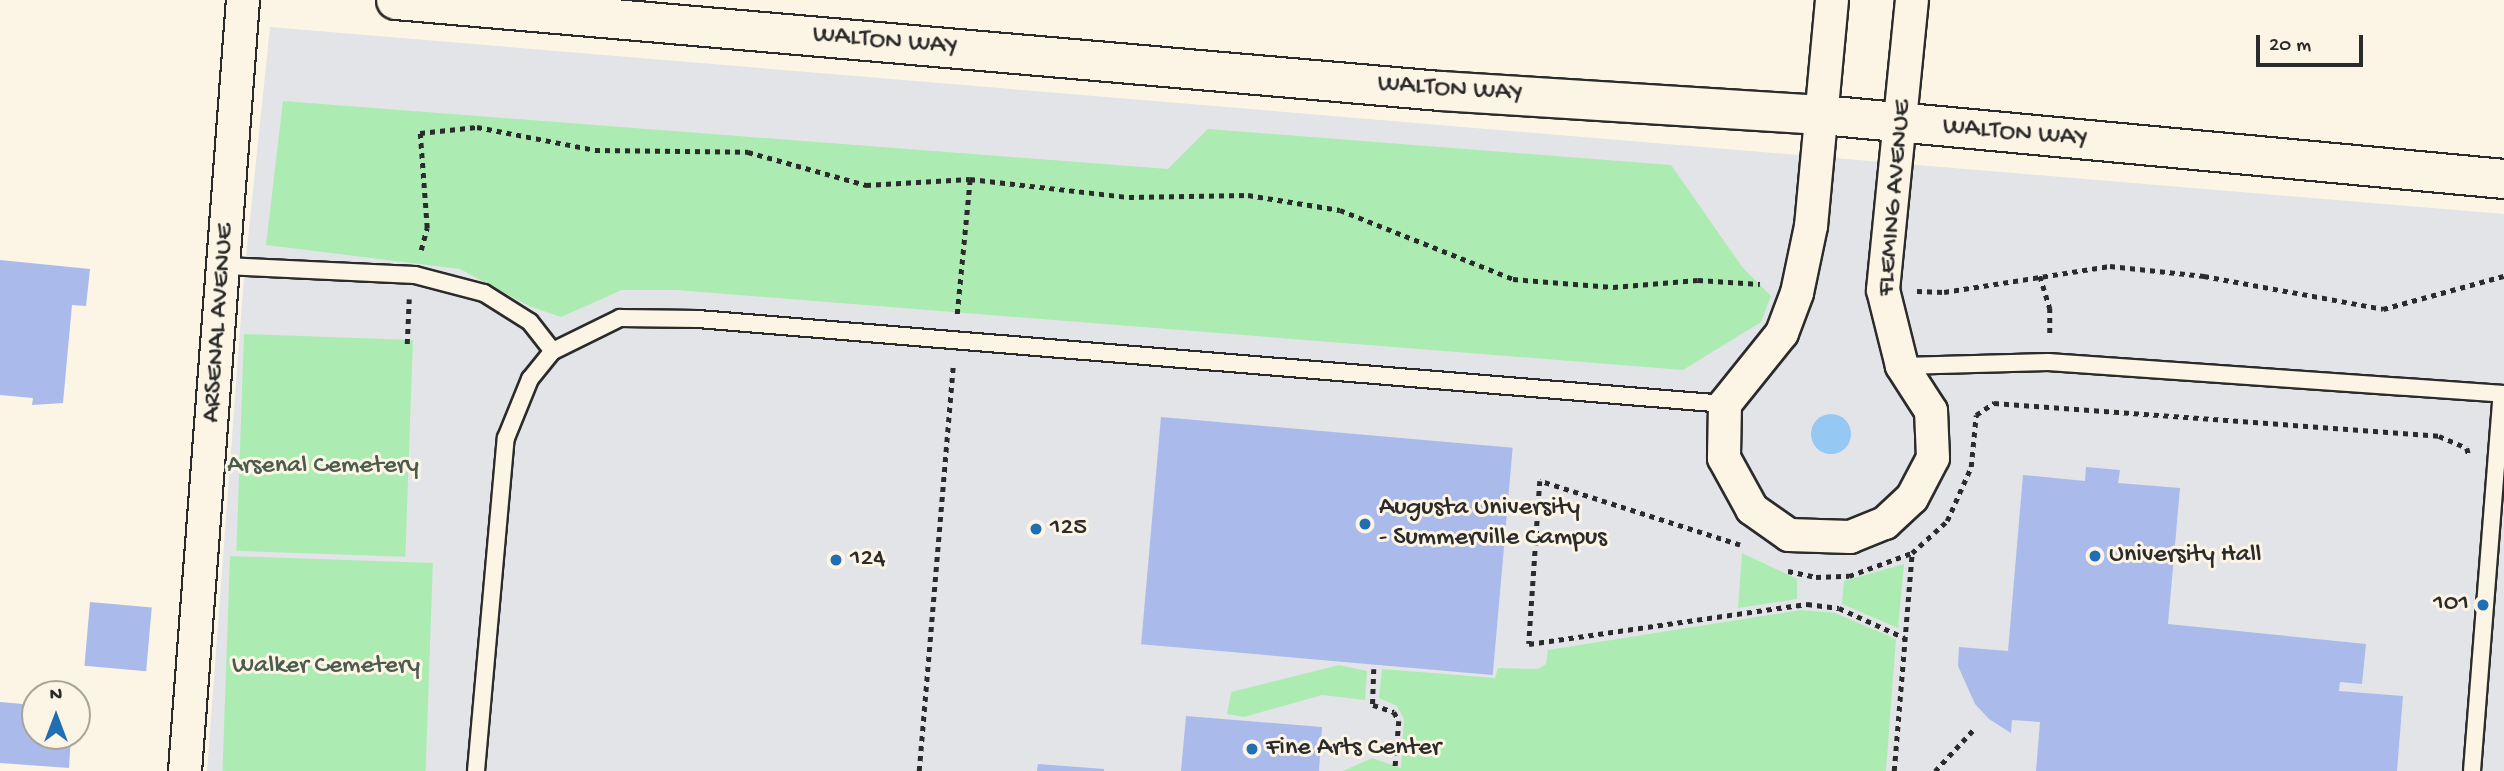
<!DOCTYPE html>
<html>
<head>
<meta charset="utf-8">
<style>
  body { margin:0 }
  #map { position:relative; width:2504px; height:771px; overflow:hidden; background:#fcf5e5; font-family:"Gochi Hand",sans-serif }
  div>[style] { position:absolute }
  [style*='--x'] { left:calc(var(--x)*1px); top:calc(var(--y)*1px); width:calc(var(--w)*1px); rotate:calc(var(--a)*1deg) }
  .built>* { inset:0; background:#e3e4e7 }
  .green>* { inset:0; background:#acecb3; transform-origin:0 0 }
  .water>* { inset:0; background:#95c8f2 }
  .round { border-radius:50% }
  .building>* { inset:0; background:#aabbeb; transform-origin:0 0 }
  .path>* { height:4.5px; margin-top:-2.25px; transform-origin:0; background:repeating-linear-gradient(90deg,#2b2b2b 0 5px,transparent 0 10px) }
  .roads { filter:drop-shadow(2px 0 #2b2b2b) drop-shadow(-2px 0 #2b2b2b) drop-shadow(0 2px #2b2b2b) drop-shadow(0 -2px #2b2b2b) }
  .lane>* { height:16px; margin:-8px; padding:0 8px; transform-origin:8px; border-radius:8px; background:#fcf5e5 }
  .street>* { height:32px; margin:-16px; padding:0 16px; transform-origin:16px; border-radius:16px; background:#fcf5e5 }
  .secondary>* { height:38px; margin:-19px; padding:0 19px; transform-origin:19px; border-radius:19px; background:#fcf5e5 }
  .dots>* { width:19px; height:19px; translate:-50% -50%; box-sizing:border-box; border:4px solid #fcf5e5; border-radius:50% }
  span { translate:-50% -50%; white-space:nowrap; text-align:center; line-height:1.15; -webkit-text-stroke:6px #fcf5e5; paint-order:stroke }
  .street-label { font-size:26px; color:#2b2b2b }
  .park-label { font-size:26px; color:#4b5b4d }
  .poi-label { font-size:26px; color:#2b2b2b }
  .left { translate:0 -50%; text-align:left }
  .right { translate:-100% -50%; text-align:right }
  .north { position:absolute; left:21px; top:680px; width:70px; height:70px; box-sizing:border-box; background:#fcf5e5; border:2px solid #a8a49b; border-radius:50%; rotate:0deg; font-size:19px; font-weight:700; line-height:28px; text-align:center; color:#2b2b2b }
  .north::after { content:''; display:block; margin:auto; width:24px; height:32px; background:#1f6fb2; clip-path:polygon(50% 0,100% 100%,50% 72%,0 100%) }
  .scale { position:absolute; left:2256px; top:35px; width:107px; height:32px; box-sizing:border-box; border:4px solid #2b2b2b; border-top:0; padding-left:9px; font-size:21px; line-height:24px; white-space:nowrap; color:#2b2b2b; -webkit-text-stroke:5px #fcf5e5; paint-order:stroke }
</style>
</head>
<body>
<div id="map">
  <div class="built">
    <div style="clip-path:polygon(270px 27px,2504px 214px,2504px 771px,207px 771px,244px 277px)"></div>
  </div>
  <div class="green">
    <div style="clip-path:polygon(283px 101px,1168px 169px,1208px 129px,1671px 165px,1743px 268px,1771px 296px,1761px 322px,1683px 370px,676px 290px,622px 290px,561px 317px,529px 306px,460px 269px,266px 245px)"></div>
    <div style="left:244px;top:334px;width:169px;height:217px;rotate:2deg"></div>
    <div style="clip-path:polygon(1742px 553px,1797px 579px,1797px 599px,1738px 608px)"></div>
    <div style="left:230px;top:556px;width:203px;height:215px;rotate:2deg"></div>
    <div style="clip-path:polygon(1904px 564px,1898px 628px,1842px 604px,1844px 581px)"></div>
    <div style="clip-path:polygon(1801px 610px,1835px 613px,1896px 639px,1886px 771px,1343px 771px,1372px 758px,1401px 768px,1404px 719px,1397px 706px,1379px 698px,1382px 669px,1495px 678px,1498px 668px,1538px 669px,1546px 664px,1548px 650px)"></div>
    <div style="clip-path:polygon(1339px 665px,1367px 671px,1365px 700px,1322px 695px,1244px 717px,1227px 714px,1231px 692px)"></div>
  </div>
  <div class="water">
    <div class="round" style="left:1811px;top:414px;width:40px;height:40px"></div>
  </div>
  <div class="building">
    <div style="clip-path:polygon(0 260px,90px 269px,86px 306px,72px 305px,63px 403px,32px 405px,33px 398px,0 395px)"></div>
    <div style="left:1161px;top:417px;width:353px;height:228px;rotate:5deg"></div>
    <div style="clip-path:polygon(2086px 467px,2120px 470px,2118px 483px,2180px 488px,2168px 624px,2366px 644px,2362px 684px,2340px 682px,2339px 691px,2403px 696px,2397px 771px,2036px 771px,2040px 722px,2012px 720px,2011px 733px,1989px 719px,1975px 704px,1958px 666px,1959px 647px,2008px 651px,2023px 475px,2085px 481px)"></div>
    <div style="left:90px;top:602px;width:62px;height:64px;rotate:5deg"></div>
    <div style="clip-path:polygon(0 702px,35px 705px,35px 736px,71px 736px,69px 768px,0 763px)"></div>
    <div style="clip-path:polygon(1186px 716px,1322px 727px,1319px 771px,1181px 771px)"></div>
    <div style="clip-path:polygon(1038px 764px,1104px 769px,1104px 771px,1037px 771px)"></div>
  </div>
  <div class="path">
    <div style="--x:421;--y:250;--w:23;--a:-75"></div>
    <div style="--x:427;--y:228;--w:95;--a:-94.2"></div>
    <div style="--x:420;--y:133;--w:57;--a:-6"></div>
    <div style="--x:477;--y:127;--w:120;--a:11"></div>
    <div style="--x:595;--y:150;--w:153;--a:0.7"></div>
    <div style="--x:748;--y:152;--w:123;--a:15.6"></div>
    <div style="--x:866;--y:185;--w:104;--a:-3.3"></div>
    <div style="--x:970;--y:179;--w:160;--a:6.5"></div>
    <div style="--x:1129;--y:197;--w:119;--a:-1"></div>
    <div style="--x:1248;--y:195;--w:93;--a:9.3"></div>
    <div style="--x:1340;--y:210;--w:186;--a:21.7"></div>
    <div style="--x:1513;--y:279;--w:100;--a:4.6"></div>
    <div style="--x:1613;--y:287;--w:85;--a:-4.7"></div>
    <div style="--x:1698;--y:280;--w:62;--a:3.7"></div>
    <div style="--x:2040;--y:276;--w:34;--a:73"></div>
    <div style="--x:2050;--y:308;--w:27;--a:90"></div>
    <div style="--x:1917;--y:291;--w:27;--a:2"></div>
    <div style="--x:1944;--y:292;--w:168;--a:-8.9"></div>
    <div style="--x:2110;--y:266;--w:95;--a:6.1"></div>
    <div style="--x:2204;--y:276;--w:182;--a:10.4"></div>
    <div style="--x:2383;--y:309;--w:125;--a:-15.3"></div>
    <div style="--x:957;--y:314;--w:136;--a:-84.5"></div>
    <div style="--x:407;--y:344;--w:45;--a:-87.5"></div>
    <div style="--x:1740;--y:545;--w:210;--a:-162.3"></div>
    <div style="--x:1540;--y:481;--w:163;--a:93.9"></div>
    <div style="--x:1529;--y:644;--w:281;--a:-8.2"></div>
    <div style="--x:1807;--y:604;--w:32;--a:7"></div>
    <div style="--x:1839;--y:608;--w:72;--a:24.4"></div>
    <div style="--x:1788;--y:571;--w:29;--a:12"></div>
    <div style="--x:1816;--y:577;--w:33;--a:-2"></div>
    <div style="--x:1849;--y:576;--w:67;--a:-20.1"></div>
    <div style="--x:1912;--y:553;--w:47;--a:-42.4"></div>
    <div style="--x:1947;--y:521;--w:59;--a:-66"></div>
    <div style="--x:1971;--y:467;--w:52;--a:-84.5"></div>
    <div style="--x:1976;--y:415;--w:22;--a:-34"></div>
    <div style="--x:1994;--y:403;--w:446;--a:4.2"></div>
    <div style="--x:2439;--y:436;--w:30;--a:23"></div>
    <div style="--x:2467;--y:448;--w:8;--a:76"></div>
    <div style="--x:1374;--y:669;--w:36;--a:92"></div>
    <div style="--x:1373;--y:705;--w:22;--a:18"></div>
    <div style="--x:1394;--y:712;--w:10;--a:61"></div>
    <div style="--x:1399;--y:721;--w:50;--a:94.6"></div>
    <div style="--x:919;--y:771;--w:405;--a:-85.2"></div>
    <div style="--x:1894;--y:771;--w:218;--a:-85.3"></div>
    <div style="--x:1935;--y:771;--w:59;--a:-47.1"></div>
  </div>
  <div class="roads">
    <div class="lane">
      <div style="--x:225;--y:266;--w:190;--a:2.7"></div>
      <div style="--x:415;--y:275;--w:71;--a:14.6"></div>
      <div style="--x:484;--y:293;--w:54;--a:32.2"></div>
      <div style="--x:530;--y:322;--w:37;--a:52"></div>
      <div style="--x:1902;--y:366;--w:146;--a:-1.6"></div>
      <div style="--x:2048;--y:362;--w:457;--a:4"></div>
      <div style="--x:476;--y:771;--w:334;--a:-84.9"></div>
      <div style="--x:506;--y:438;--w:64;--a:-67.9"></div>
      <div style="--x:530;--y:379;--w:36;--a:-51"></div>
      <div style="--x:553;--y:351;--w:75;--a:-26.2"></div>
      <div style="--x:620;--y:318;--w:78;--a:0.7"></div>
      <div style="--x:698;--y:319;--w:1031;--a:4.73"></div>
      <div style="--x:2472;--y:771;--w:378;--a:-85.5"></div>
    </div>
    <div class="street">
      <div style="--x:1832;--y:0;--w:227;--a:95.3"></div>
      <div style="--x:1811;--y:226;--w:68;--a:101.8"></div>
      <div style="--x:1797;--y:293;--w:43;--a:110.6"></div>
      <div style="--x:1782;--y:333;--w:91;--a:128.8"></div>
      <div style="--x:1725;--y:404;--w:54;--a:91.1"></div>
      <div style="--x:1724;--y:458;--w:58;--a:61.2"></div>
      <div style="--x:1752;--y:509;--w:45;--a:35.1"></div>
      <div style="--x:1789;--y:535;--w:61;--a:1.9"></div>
      <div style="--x:1850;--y:537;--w:38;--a:-22"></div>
      <div style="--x:1885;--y:523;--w:37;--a:-43"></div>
      <div style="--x:1912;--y:498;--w:45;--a:-62.3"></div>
      <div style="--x:1933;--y:458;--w:47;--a:-92.4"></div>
      <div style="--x:1931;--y:411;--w:54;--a:-122.8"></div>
      <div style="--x:1902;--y:366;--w:78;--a:-104"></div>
      <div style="--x:1883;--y:290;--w:291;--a:-84.3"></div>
      <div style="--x:185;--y:771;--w:773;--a:-85.7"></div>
    </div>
    <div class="secondary">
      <div style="--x:396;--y:0;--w:1048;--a:4.98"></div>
      <div style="--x:1440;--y:91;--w:383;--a:3.6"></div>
      <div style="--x:1822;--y:115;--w:685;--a:5.36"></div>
    </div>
  </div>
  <div class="dots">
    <div style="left:1365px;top:524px;background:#1f6fb2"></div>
    <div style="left:1036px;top:529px;background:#1f6fb2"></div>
    <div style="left:2095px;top:556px;background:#1f6fb2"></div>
    <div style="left:836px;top:560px;background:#1f6fb2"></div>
    <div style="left:2483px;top:605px;background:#1f6fb2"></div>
    <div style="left:1252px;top:749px;background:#1f6fb2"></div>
  </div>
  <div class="street-label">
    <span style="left:885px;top:42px;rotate:5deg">WALTON WAY</span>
    <span style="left:1450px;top:90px;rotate:4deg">WALTON WAY</span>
    <span style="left:2015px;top:134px;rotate:5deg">WALTON WAY</span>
    <span style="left:1896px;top:198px;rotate:-85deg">FLEMING AVENUE</span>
    <span style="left:220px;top:323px;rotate:-86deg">ARSENAL AVENUE</span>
  </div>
  <div class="park-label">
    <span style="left:323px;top:467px">Arsenal Cemetery</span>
    <span style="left:326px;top:667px">Walker Cemetery</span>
  </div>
  <div class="poi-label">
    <span class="left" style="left:1379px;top:524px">Augusta University<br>- Summerville Campus</span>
    <span class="left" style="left:1050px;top:529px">125</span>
    <span class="left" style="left:2109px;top:556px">University Hall</span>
    <span class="left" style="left:850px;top:560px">124</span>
    <span class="right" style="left:2469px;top:605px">101</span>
    <span class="left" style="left:1266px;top:749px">Fine Arts Center</span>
  </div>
  <div class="north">N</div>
  <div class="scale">20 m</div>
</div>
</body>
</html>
